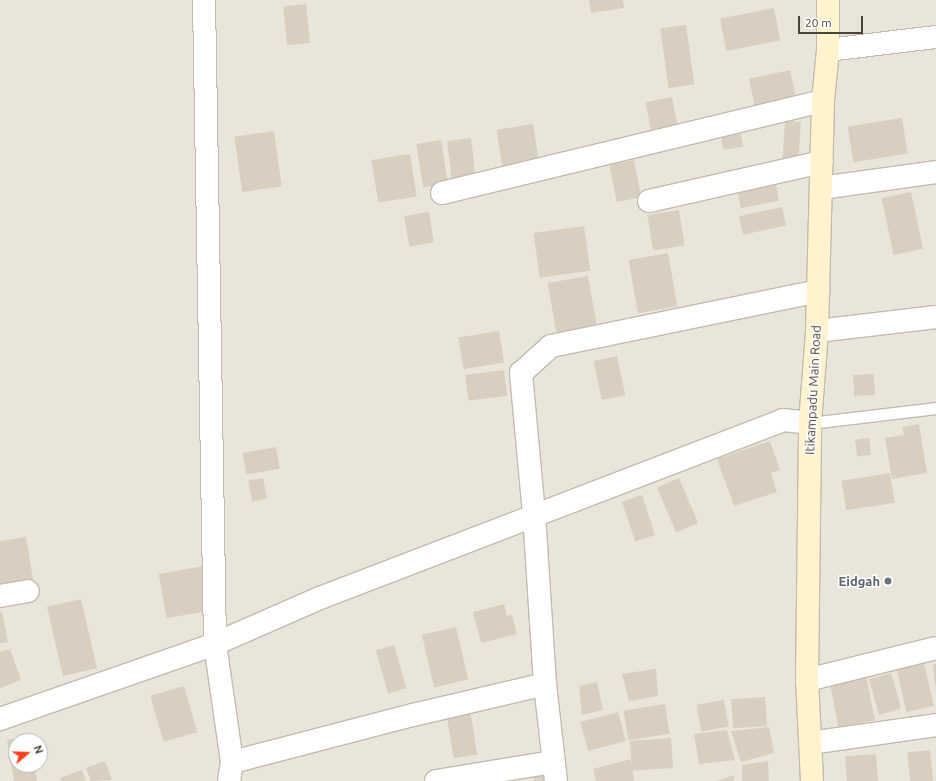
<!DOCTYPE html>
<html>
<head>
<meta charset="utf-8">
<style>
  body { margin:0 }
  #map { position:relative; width:936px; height:781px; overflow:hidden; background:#f6f3ec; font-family:Ubuntu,sans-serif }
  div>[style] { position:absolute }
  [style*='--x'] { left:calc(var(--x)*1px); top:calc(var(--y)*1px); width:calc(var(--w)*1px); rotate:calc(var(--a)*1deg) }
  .residential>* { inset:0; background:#eae5da }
  .building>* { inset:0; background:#d8cfc1; transform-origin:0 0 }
  .roads { filter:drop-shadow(1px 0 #c2bbae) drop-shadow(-1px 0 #c2bbae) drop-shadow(0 1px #c2bbae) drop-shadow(0 -1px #c2bbae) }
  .lane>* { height:11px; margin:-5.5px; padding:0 5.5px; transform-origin:5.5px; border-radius:5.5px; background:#fff }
  .street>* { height:22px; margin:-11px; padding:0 11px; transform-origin:11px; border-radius:11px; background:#fff }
  .secondary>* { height:22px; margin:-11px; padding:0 11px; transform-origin:11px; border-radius:11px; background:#fff3cd }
  .dots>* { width:11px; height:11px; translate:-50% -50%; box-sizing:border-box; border:2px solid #fff; border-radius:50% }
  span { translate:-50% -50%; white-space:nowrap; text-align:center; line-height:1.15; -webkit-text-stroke:3px #fff; paint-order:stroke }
  .street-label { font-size:13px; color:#4b4439 }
  .worship-label { font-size:13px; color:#5b616d; font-weight:700 }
  .right { translate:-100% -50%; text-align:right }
  .north { position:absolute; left:8px; top:733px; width:40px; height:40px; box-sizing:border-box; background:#fff; border:1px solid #b7b4b0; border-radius:50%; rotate:71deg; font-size:11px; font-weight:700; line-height:16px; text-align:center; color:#4b4439 }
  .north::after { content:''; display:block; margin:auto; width:14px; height:18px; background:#fc3f1d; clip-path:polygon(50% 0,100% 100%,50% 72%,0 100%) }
  .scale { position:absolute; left:798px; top:16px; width:65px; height:18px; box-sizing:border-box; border:2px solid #4b4439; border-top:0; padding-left:5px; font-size:12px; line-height:14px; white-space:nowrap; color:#4b4439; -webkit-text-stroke:3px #fff; paint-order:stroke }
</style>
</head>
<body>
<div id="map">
  <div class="residential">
    <div style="clip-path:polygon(evenodd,0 0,936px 0,936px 781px,0 781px,0 0,16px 741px,40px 741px,40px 765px,16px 765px,16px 741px)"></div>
  </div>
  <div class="building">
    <div style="clip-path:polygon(589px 0,623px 0,624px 8px,591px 13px)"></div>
    <div style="left:306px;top:4px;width:39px;height:23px;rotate:84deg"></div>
    <div style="left:774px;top:8px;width:33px;height:55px;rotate:79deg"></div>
    <div style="left:686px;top:25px;width:60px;height:26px;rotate:82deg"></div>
    <div style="left:790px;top:70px;width:33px;height:42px;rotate:78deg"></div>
    <div style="left:672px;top:97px;width:33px;height:27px;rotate:79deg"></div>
    <div style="left:902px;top:118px;width:36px;height:55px;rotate:81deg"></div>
    <div style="left:785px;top:121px;width:16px;height:39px;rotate:4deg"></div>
    <div style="left:533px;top:124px;width:37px;height:37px;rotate:81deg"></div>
    <div style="left:274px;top:131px;width:56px;height:40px;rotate:82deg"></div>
    <div style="left:741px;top:134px;width:13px;height:20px;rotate:81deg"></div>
    <div style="left:471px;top:138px;width:38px;height:24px;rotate:83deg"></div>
    <div style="left:441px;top:140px;width:44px;height:25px;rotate:81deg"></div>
    <div style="left:410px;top:154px;width:43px;height:39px;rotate:81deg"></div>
    <div style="left:634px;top:160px;width:38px;height:25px;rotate:79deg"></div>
    <div style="left:776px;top:185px;width:16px;height:39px;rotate:79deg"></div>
    <div style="left:911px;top:192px;width:58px;height:30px;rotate:78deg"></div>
    <div style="left:782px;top:207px;width:19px;height:44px;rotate:78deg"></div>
    <div style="left:679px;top:210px;width:36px;height:32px;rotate:81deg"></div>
    <div style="left:429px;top:212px;width:31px;height:25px;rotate:81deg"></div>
    <div style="left:584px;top:226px;width:45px;height:51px;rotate:82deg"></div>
    <div style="left:668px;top:253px;width:54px;height:40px;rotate:80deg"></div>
    <div style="left:588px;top:276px;width:50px;height:41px;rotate:80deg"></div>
    <div style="left:499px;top:331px;width:32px;height:41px;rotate:81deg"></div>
    <div style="left:617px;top:356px;width:40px;height:24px;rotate:78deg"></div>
    <div style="left:504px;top:370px;width:26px;height:39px;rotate:83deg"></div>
    <div style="left:874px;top:374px;width:21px;height:21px;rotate:87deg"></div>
    <div style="clip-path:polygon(919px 424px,927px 473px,892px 479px,885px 438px,904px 435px,902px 427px)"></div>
    <div style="left:869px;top:438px;width:17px;height:14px;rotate:83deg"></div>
    <div style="clip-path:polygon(770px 441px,780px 470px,771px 473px,777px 492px,734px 506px,717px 459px)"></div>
    <div style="left:276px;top:447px;width:22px;height:34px;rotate:80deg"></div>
    <div style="left:890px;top:473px;width:30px;height:49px;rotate:81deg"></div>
    <div style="left:263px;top:478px;width:21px;height:15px;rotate:79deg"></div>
    <div style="left:679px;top:478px;width:49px;height:24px;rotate:67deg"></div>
    <div style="left:642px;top:495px;width:42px;height:21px;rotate:72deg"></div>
    <div style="clip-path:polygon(26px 537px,33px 579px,0 585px,0 541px)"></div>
    <div style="left:204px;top:566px;width:45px;height:46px;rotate:80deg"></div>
    <div style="left:81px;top:599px;width:71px;height:35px;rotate:77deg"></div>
    <div style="clip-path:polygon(504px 604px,507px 616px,512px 615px,517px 634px,481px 643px,473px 612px)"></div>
    <div style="clip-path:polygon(2px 612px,8px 642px,0 643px,0 613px)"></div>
    <div style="left:456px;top:627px;width:54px;height:35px;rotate:77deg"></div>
    <div style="left:394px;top:645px;width:45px;height:19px;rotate:74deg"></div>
    <div style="clip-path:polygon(10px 649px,21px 680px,0 688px,0 652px)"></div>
    <div style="left:924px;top:663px;width:44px;height:28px;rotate:77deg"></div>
    <div style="clip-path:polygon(933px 664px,936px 664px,936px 686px,935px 686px)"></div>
    <div style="clip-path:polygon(654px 669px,656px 669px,658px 696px,629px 701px,622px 674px)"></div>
    <div style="left:891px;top:673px;width:37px;height:23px;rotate:74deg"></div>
    <div style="left:866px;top:675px;width:46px;height:37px;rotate:79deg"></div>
    <div style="clip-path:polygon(597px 682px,603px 710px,582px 715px,579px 686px)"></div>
    <div style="left:184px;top:686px;width:48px;height:35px;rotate:74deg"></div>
    <div style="left:765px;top:697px;width:29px;height:34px;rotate:86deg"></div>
    <div style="left:724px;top:700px;width:27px;height:28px;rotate:80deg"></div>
    <div style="left:665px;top:704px;width:30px;height:42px;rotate:81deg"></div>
    <div style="left:470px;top:709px;width:46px;height:24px;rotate:81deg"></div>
    <div style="left:618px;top:712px;width:30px;height:39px;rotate:75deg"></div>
    <div style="clip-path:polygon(769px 727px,774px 753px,741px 762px,731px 731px)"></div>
    <div style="clip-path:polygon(727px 730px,735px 760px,699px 764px,694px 734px)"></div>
    <div style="clip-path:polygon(29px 736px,30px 741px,16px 741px,16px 765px,34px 765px,37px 781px,14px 781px,7px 740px)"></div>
    <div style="left:671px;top:738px;width:30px;height:41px;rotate:86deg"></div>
    <div style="left:930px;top:750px;width:31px;height:23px;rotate:84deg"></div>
    <div style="left:876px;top:754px;width:27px;height:31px;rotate:86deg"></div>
    <div style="clip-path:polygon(631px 759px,634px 781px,596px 781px,593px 769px)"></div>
    <div style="clip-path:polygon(105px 761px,112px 780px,91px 781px,86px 768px)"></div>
    <div style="clip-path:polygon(768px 761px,769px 781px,742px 781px,742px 765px)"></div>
    <div style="clip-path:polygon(82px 770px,86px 781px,62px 781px,60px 778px)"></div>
    <div style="clip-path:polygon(548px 773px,549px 781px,534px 781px,534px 774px)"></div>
    <div style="clip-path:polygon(734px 775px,734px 781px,716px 781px)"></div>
  </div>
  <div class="roads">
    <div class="lane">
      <div style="--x:810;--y:423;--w:127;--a:-6.8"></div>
    </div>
    <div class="street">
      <div style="--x:204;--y:0;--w:644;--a:89.02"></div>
      <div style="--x:215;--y:644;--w:119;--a:81.8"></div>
      <div style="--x:232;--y:762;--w:19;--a:99"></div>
      <div style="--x:828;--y:50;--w:109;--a:-6.9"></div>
      <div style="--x:821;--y:188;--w:116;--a:-7.9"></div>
      <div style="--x:442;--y:193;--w:392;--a:-13.6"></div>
      <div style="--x:649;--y:201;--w:177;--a:-12.7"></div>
      <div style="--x:817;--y:331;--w:120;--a:-6.7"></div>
      <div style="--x:0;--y:596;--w:28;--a:-10"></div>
      <div style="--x:807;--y:680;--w:133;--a:-13.9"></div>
      <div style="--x:0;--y:719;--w:228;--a:-19.2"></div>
      <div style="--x:215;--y:644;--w:115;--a:-23.7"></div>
      <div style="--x:320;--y:598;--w:496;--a:-21"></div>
      <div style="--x:783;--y:420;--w:27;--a:6"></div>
      <div style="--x:810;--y:743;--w:127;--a:-8.1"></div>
      <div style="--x:232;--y:762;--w:187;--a:-14.6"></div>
      <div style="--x:413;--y:715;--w:136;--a:-13.2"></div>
      <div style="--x:436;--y:781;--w:119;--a:-9.2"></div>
      <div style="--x:556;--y:781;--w:98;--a:-96.5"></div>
      <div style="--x:545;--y:684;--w:170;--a:-93.7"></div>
      <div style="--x:534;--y:514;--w:142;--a:-95.3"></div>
      <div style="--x:521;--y:373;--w:40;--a:-42"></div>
      <div style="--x:551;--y:346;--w:273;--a:-11.6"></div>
    </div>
    <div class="secondary">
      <div style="--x:812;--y:781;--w:101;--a:-92.8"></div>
      <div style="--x:807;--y:680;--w:257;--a:-89.3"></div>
      <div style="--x:810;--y:423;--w:92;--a:-85.6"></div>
      <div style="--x:817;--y:331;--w:230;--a:-88.5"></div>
      <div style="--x:823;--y:101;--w:51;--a:-84.4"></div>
      <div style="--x:828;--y:50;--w:50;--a:-90"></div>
    </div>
  </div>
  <div class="dots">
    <div style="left:888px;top:581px;background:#6b7280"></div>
  </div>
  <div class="street-label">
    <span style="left:813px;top:390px;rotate:-87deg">Itikampadu Main Road</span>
  </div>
  <div class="worship-label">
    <span class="right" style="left:880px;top:581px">Eidgah</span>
  </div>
  <div class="north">N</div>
  <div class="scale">20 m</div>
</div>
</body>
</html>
